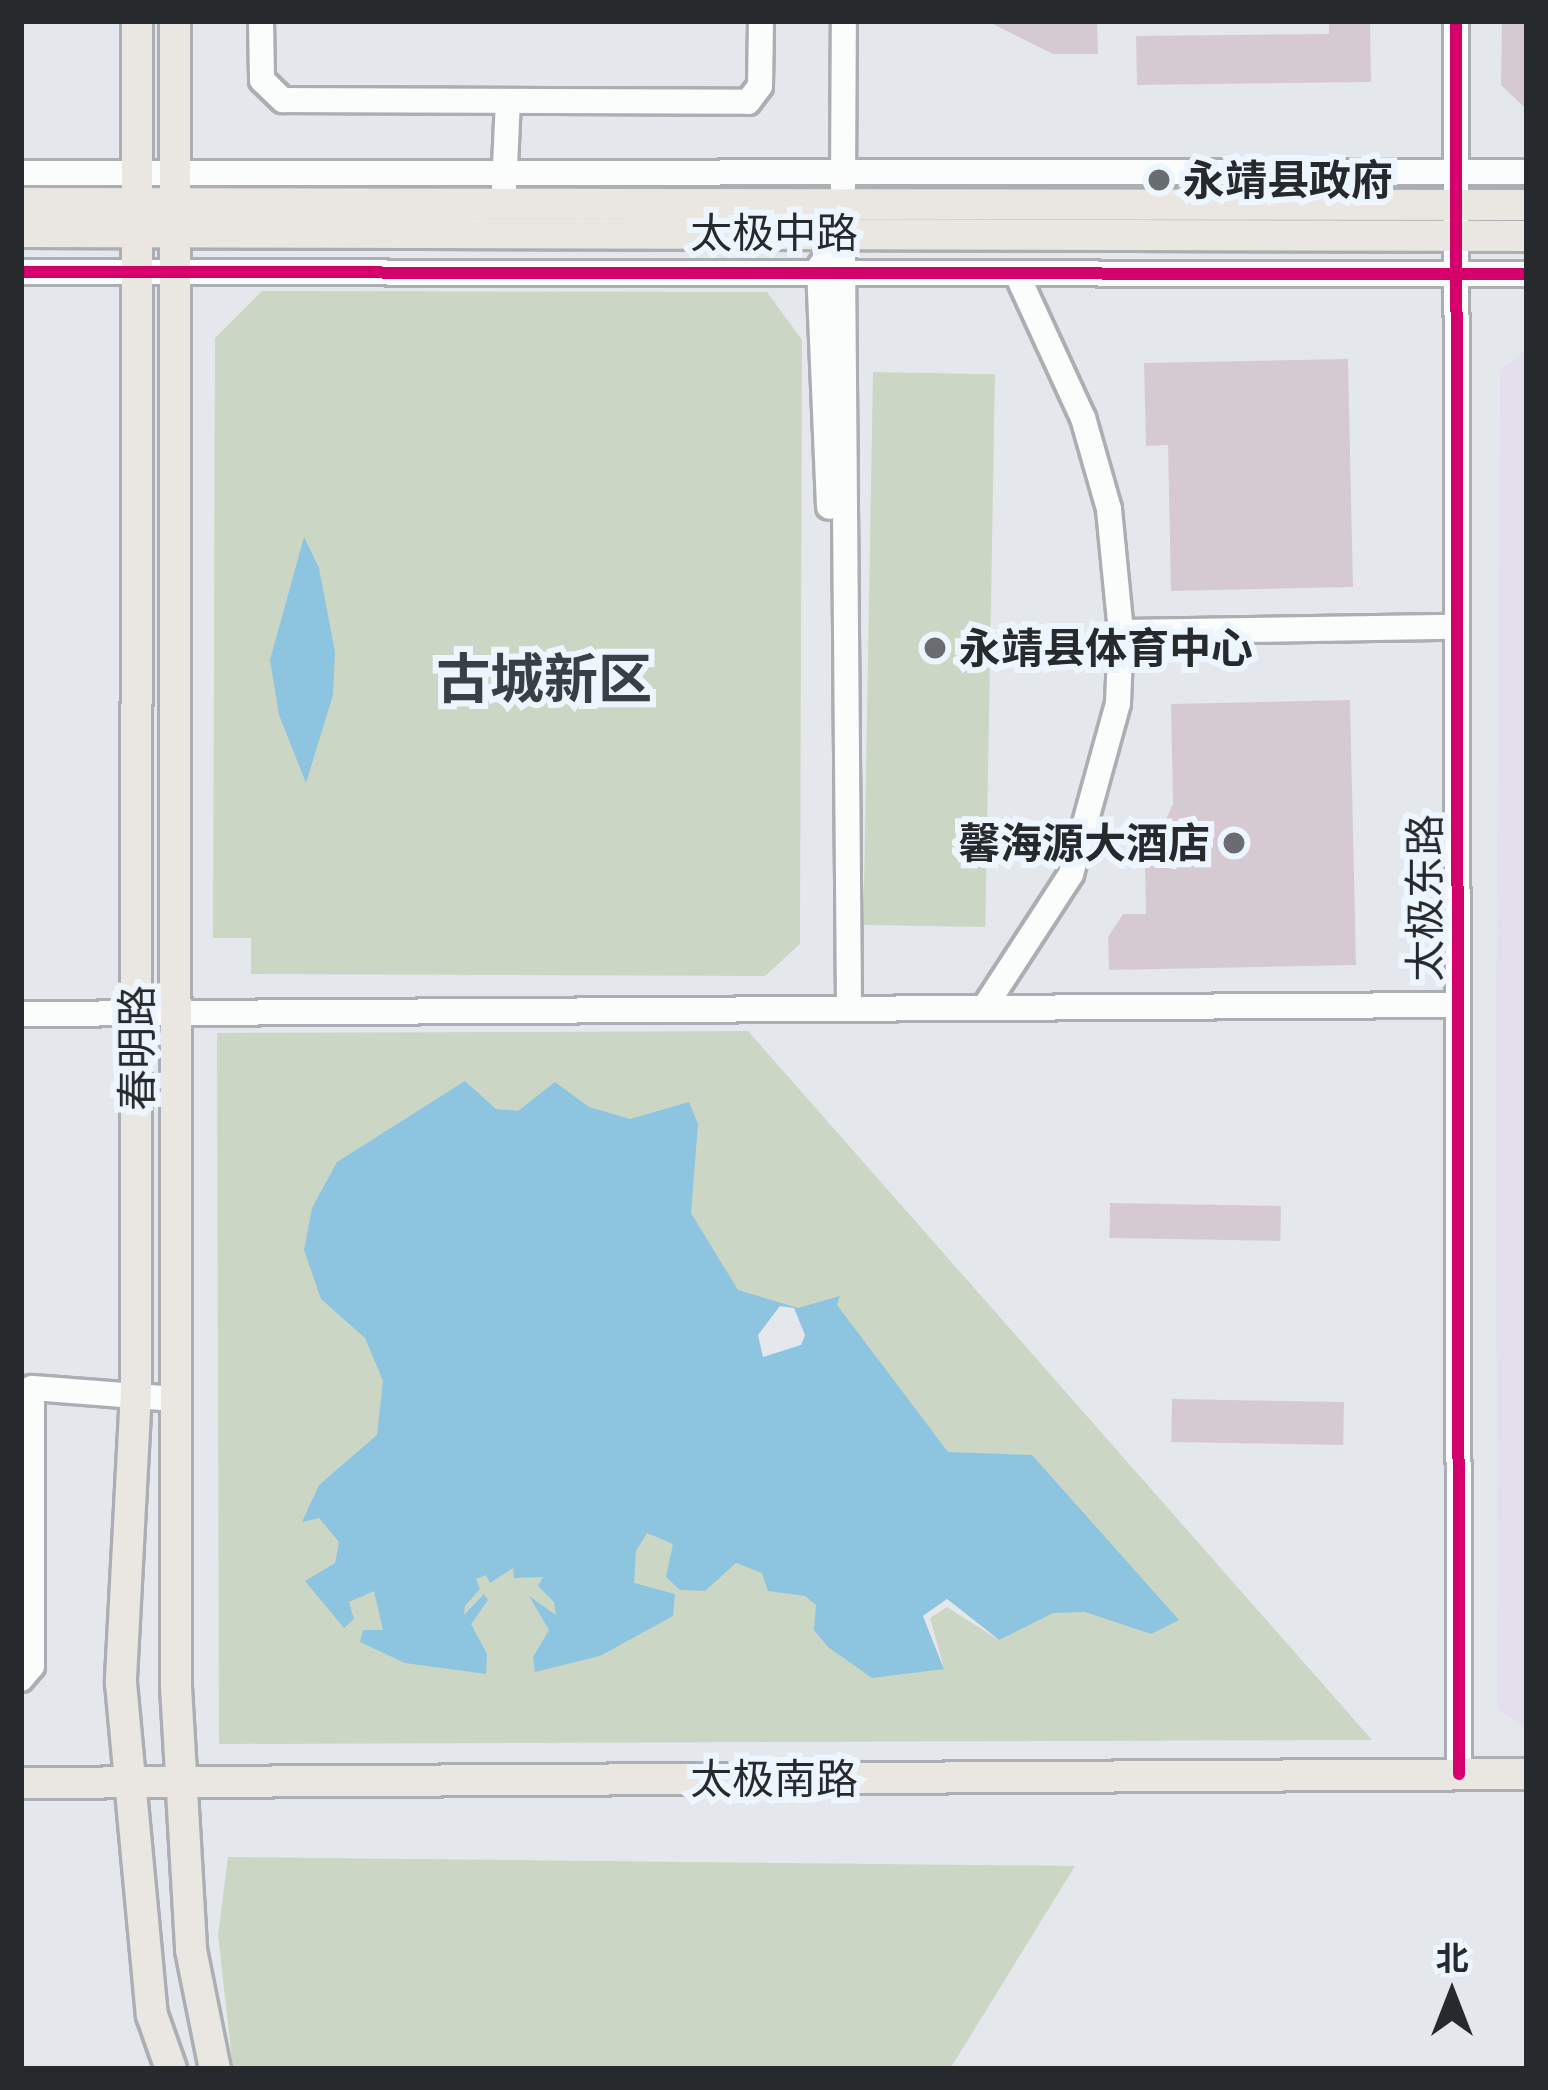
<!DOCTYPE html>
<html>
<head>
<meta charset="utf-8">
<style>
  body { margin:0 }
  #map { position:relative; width:1548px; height:2090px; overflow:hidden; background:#e4e8ed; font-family:"Public Sans","Noto Sans SC",sans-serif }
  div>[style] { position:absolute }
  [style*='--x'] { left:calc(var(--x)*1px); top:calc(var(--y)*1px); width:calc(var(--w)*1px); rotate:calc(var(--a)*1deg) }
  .education>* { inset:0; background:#e3dfec }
  .green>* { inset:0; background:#cbd7c4; transform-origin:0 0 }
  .water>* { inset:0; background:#8dc4e0 }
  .pier>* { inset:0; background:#e4e8ed }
  .building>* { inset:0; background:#d6cad2; transform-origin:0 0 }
  .roads { filter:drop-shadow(3px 0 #abaeb2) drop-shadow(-3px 0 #abaeb2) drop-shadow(0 3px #abaeb2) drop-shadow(0 -3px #abaeb2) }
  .minor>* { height:24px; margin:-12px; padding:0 12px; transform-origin:12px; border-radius:12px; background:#fbfcfc }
  .major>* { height:30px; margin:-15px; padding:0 15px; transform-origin:15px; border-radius:15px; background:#eae6e1 }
  .cycleway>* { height:12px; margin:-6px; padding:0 6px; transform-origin:6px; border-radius:6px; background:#d6006c }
  .dots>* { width:33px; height:33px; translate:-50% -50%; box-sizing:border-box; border:6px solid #edf5fe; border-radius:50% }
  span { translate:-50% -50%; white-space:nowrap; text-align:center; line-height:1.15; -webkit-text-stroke:12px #edf5fe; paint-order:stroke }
  .poi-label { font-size:42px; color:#272a2d; font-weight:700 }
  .left { translate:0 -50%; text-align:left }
  .right { translate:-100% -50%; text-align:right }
  .street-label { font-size:42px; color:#272a2d }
  .district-label { font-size:54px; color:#383f45; font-weight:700 }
  .frame { position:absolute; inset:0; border:24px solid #272a2d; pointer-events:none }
  .north { position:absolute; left:1392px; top:1934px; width:120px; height:120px; -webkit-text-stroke:9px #edf5fe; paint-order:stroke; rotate:0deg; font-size:33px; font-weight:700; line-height:48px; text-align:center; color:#272a2d }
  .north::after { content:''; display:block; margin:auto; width:42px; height:54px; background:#272a2d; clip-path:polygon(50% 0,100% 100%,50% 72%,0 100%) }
</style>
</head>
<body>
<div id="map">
  <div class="education">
    <div style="clip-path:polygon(1527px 348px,1527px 1730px,1497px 1708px,1496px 1037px,1500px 371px)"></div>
  </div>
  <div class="green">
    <div style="clip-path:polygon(262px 291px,767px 292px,802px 340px,800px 944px,765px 976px,251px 974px,251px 938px,213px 938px,215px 338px)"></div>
    <div style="left:873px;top:372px;width:122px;height:553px;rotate:1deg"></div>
    <div style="clip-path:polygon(748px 1031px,1372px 1740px,219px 1744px,217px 1033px)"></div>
    <div style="clip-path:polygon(228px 1857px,1075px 1866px,950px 2069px,233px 2069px,218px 1935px)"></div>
  </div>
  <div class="water">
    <div style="clip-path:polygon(304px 537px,319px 568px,335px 652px,333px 695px,306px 783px,279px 715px,270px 660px)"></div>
    <div style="clip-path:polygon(465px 1081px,496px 1109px,518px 1111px,555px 1082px,589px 1107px,630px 1119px,689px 1102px,698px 1124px,691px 1213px,738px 1290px,798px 1308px,840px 1296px,837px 1305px,948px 1452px,1032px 1455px,1179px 1620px,1151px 1634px,1085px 1612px,1053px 1613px,999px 1640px,947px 1599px,923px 1616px,944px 1669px,872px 1678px,828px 1647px,814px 1630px,816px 1605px,805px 1596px,768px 1591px,762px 1573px,736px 1563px,705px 1591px,680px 1590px,666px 1577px,673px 1544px,647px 1533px,636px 1551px,634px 1583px,675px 1594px,673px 1616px,600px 1656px,535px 1672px,533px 1657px,549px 1630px,529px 1596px,556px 1615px,554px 1602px,538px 1586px,543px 1577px,514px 1578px,513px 1568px,490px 1583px,486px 1575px,476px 1579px,480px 1589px,465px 1606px,464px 1615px,484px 1594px,488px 1600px,471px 1624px,487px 1654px,486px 1674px,405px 1663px,360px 1642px,363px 1630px,383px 1630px,374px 1591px,349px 1602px,354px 1619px,344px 1628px,305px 1581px,335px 1563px,339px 1542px,319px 1518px,302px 1522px,319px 1485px,377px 1435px,383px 1381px,365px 1338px,321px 1299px,304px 1250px,312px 1208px,337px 1162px)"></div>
  </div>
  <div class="pier">
    <div style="clip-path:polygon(780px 1306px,794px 1308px,805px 1335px,801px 1345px,763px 1357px,758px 1335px)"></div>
    <div style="clip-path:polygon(947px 1599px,999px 1640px,947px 1607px,930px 1618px,944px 1669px,923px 1616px)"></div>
  </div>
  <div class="building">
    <div style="clip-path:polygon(987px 21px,1097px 21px,1098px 54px,1053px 54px)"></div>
    <div style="clip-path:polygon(1329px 21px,1370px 21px,1371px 82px,1137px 85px,1136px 36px,1329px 34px)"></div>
    <div style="clip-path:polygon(1502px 21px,1527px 21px,1527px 110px,1501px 85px)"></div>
    <div style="clip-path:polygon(1348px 359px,1353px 587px,1171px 591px,1168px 445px,1146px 446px,1144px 363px)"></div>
    <div style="clip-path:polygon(1350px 700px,1356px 965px,1109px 970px,1108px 937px,1123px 914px,1146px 914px,1145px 865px,1173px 804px,1171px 704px)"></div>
    <div style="left:1110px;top:1203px;width:171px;height:35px;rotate:1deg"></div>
    <div style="left:1172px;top:1399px;width:172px;height:43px;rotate:1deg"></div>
  </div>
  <div class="roads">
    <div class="minor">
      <div style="--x:261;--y:21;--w:59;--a:89"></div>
      <div style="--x:262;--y:80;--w:29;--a:44"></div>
      <div style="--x:283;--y:100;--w:465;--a:0.2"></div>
      <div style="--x:748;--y:102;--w:20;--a:-53"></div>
      <div style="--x:760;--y:86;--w:65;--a:-89.1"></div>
      <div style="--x:1456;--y:21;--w:1753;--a:89.9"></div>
      <div style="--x:21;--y:173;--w:1506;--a:-0.04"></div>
      <div style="--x:843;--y:187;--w:166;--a:-89.7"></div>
      <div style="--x:504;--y:188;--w:87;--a:-87.4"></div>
      <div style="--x:827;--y:256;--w:14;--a:124"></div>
      <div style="--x:819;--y:268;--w:239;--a:87.6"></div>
      <div style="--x:843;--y:257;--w:750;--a:89.54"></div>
      <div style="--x:21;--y:272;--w:1506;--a:0.08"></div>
      <div style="--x:1121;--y:632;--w:336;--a:-0.9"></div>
      <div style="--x:986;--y:1005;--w:156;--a:-57"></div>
      <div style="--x:1071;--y:874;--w:177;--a:-74.6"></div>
      <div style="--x:1118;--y:703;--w:71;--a:-87.6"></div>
      <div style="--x:1121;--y:632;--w:124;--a:-95.6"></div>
      <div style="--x:1109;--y:509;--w:95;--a:-105.9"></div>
      <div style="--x:1083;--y:418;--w:153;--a:-114.7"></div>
      <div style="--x:21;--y:1014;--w:1437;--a:-0.36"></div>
      <div style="--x:21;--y:1679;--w:17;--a:-50"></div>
      <div style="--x:32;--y:1666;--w:278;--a:-90"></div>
      <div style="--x:32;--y:1388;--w:144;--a:4.4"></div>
    </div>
    <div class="major">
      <div style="--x:137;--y:21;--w:1371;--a:90.04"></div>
      <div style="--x:136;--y:1392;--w:291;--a:93"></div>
      <div style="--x:121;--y:1683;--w:333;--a:84.7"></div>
      <div style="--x:152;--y:2015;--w:57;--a:70.6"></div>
      <div style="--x:175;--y:21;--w:1666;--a:89.97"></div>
      <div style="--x:176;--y:1687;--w:263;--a:86.7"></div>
      <div style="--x:191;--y:1950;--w:121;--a:78.6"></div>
      <div style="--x:21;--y:203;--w:1506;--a:0.08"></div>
      <div style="--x:21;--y:232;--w:1506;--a:0.15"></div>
      <div style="--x:21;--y:1783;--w:1506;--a:-0.34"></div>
    </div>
  </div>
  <div class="cycleway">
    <div style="--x:1456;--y:21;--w:1753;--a:89.9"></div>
    <div style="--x:21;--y:272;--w:1506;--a:0.08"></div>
  </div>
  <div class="dots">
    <div style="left:1159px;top:180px;background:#696c70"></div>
    <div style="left:935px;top:648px;background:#696c70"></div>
    <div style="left:1234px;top:843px;background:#696c70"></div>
  </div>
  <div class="poi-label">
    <span class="left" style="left:1183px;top:180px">永靖县政府</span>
    <span class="left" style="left:959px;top:648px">永靖县体育中心</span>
    <span class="right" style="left:1210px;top:843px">馨海源大酒店</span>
  </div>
  <div class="street-label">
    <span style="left:774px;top:233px">太极中路</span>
    <span style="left:1425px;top:898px;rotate:-90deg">太极东路</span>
    <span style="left:137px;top:1048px;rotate:-90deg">春明路</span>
    <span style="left:774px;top:1779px">太极南路</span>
  </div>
  <div class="district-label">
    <span style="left:544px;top:679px">古城新区</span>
  </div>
  <div class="frame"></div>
  <div class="north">北</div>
</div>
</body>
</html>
